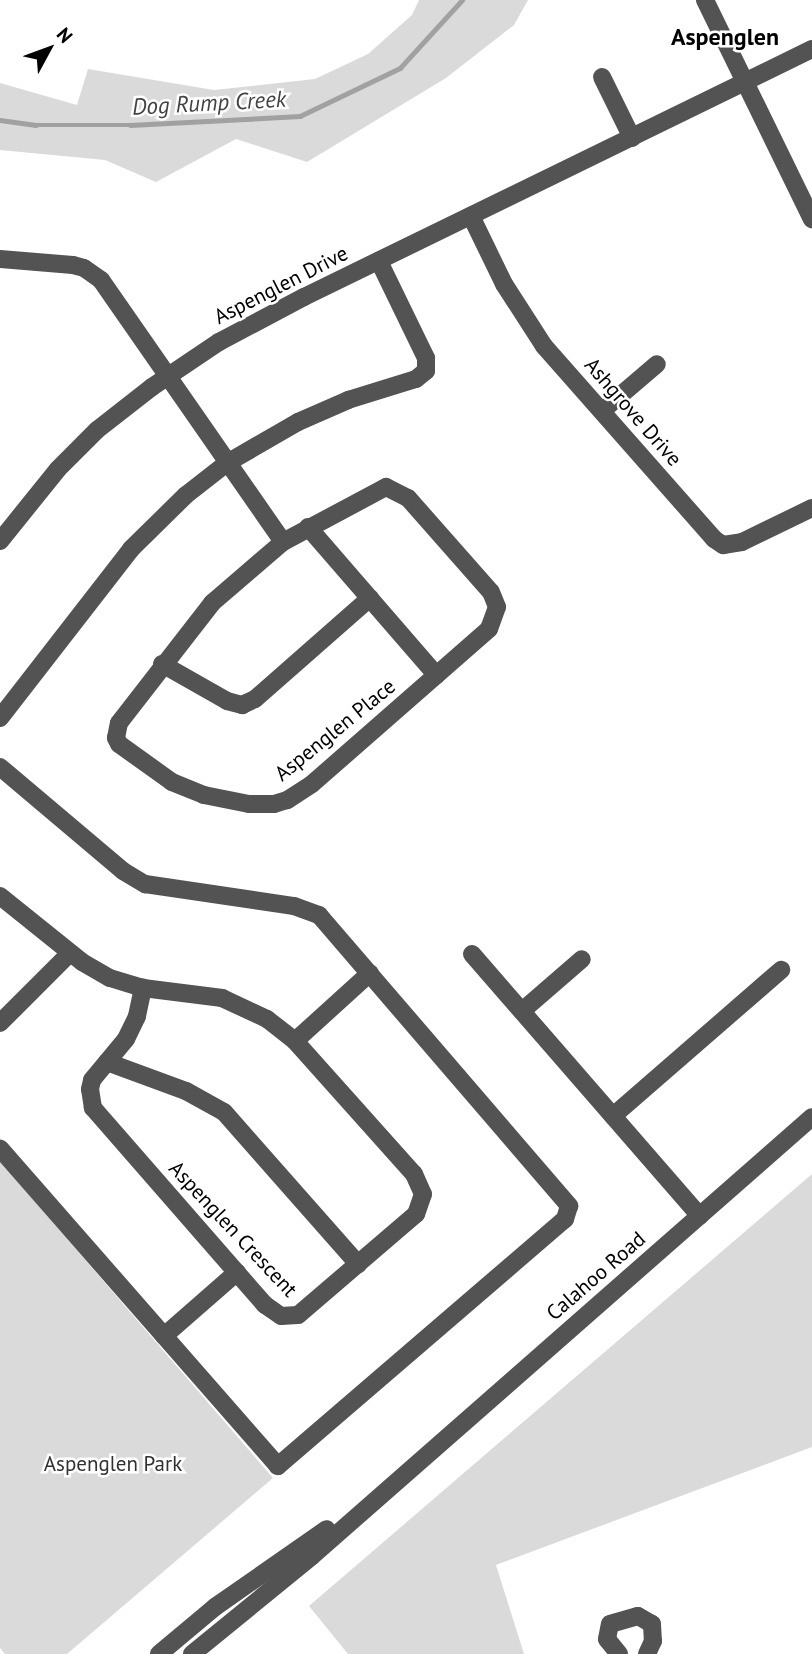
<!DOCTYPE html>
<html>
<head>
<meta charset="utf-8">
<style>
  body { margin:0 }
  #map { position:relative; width:812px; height:1654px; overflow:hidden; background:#fff; font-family:"PT Sans",sans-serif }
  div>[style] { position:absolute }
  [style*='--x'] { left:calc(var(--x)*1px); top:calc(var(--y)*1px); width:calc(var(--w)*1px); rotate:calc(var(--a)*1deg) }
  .green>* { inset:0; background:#dadada }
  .stream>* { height:4.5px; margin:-2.25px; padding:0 2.25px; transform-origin:2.25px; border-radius:2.25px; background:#a1a1a1 }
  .minor>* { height:18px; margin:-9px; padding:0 9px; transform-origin:9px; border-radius:9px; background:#535353 }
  span { translate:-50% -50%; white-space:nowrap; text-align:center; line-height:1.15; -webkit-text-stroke:5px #fff; paint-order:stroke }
  .street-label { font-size:21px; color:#000 }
  .park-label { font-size:21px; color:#313131 }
  .water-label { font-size:23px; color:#424242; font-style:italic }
  .quarter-label { font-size:24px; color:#000; font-weight:700 }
  .north { position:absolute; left:14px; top:14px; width:70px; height:70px; -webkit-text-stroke:5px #fff; paint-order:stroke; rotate:49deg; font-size:19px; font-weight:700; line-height:28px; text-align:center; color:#000 }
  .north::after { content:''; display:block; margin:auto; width:24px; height:32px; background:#000; clip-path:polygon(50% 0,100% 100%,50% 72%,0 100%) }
</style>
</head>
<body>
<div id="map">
  <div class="green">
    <div style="clip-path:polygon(419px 0,528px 0,514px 25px,446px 78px,307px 162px,236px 139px,156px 182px,105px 160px,0 150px,0 83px,77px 105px,88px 69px,214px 90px,315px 79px,368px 54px,412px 15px)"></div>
    <div style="clip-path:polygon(0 1161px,273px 1478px,67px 1654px,5px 1654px,0 1648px)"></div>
    <div style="clip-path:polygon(812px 1174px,812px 1447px,496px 1565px,524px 1654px,348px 1654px,309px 1606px)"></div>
  </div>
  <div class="stream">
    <div style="--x:0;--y:120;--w:36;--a:8"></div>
    <div style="--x:36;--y:125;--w:94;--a:0"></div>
    <div style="--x:130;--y:125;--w:170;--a:-3"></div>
    <div style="--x:300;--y:116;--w:111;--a:-25.6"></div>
    <div style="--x:400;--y:68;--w:92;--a:-47.6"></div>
  </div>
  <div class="minor">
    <div style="--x:705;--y:0;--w:244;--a:64"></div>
    <div style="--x:602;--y:77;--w:68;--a:63.8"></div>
    <div style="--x:471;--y:216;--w:76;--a:64.1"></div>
    <div style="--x:504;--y:284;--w:74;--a:57.2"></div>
    <div style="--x:544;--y:346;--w:257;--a:48.6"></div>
    <div style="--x:714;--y:539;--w:11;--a:34"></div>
    <div style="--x:723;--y:545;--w:19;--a:-9"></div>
    <div style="--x:742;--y:542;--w:78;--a:-25.9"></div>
    <div style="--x:0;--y:259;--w:73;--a:4.7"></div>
    <div style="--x:73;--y:265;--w:11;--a:15"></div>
    <div style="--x:84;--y:268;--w:21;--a:35"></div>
    <div style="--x:101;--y:280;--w:319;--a:55.2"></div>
    <div style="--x:602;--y:411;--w:72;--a:-40.5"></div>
    <div style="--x:386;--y:487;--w:25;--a:27"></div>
    <div style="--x:408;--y:498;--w:125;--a:48.6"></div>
    <div style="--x:491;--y:592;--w:16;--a:68"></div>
    <div style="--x:497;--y:607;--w:23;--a:110"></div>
    <div style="--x:489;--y:629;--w:235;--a:138.8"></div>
    <div style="--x:312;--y:784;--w:30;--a:147"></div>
    <div style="--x:287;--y:800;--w:14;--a:163"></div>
    <div style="--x:274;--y:804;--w:25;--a:180"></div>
    <div style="--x:249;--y:804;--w:46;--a:-168.7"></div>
    <div style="--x:204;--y:795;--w:35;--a:-158"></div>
    <div style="--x:172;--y:782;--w:65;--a:-144.4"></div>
    <div style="--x:119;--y:744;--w:7;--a:-117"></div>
    <div style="--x:116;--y:738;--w:15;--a:-79"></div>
    <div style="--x:119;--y:723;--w:152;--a:-52.2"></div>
    <div style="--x:212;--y:603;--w:94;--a:-40.7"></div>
    <div style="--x:283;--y:542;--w:117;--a:-28.1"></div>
    <div style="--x:308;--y:527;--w:196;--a:49.1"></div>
    <div style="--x:0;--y:541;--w:92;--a:-51.1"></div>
    <div style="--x:58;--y:469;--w:55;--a:-45"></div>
    <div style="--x:97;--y:430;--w:70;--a:-38"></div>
    <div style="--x:152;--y:387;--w:81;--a:-33.9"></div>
    <div style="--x:219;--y:342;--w:96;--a:-27.9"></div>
    <div style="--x:304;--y:297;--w:565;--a:-26.02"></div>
    <div style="--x:162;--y:664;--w:75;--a:29.6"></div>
    <div style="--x:227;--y:701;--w:16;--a:15"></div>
    <div style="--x:242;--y:705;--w:14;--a:-25"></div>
    <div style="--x:255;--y:699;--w:153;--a:-41.3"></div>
    <div style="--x:0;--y:718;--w:214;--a:-52.2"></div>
    <div style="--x:131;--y:549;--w:77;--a:-44.5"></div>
    <div style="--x:186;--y:495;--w:52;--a:-38"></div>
    <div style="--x:227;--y:463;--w:82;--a:-30"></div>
    <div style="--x:298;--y:422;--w:55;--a:-23.7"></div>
    <div style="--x:348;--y:400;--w:71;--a:-17.2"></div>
    <div style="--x:416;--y:379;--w:13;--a:-39"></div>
    <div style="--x:426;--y:371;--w:13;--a:-90"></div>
    <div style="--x:426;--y:358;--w:108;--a:-115.9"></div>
    <div style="--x:0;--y:767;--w:161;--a:40.2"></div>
    <div style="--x:123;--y:871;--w:26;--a:31"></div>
    <div style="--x:145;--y:884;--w:151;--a:8.4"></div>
    <div style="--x:294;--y:906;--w:27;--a:20"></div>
    <div style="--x:319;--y:915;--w:384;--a:49.3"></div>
    <div style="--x:569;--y:1206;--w:14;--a:107"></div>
    <div style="--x:565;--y:1219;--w:379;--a:139.3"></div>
    <div style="--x:278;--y:1466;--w:422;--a:-131.2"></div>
    <div style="--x:0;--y:896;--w:105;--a:38.8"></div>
    <div style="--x:82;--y:962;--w:32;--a:30"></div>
    <div style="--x:110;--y:978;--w:34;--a:17"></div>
    <div style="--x:143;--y:988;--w:80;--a:7.2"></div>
    <div style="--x:222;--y:998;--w:50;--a:25"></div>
    <div style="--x:267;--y:1019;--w:36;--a:38"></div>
    <div style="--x:295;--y:1041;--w:178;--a:48.2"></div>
    <div style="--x:414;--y:1174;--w:22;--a:66"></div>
    <div style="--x:423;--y:1194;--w:21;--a:109"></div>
    <div style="--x:416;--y:1214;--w:155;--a:139.4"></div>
    <div style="--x:298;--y:1315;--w:17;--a:177"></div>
    <div style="--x:281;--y:1316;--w:19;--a:-145"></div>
    <div style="--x:265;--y:1305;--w:262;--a:-131.1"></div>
    <div style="--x:93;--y:1108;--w:19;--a:-99"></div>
    <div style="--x:90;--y:1089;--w:9;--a:-77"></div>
    <div style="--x:92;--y:1080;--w:53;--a:-50.3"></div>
    <div style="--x:126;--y:1039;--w:25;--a:-64"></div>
    <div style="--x:137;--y:1016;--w:29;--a:-78"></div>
    <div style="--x:472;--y:954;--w:347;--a:49"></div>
    <div style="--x:522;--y:1011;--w:79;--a:-40.9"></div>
    <div style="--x:0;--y:1023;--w:99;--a:-45"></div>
    <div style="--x:295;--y:1041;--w:101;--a:-42.2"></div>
    <div style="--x:107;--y:1062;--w:84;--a:20.2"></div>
    <div style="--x:186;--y:1091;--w:43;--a:28.9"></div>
    <div style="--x:224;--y:1112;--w:203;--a:48.6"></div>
    <div style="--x:613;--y:1116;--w:223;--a:-41"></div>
    <div style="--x:164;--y:1336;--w:97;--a:-41.2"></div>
    <div style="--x:159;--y:1654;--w:73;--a:-40"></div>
    <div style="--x:215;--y:1607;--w:136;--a:-34.9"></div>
    <div style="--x:192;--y:1654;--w:155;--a:-39.2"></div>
    <div style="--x:312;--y:1556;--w:665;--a:-41.28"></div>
    <div style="--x:619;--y:1654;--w:19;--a:-129"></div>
    <div style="--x:607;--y:1639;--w:15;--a:-79"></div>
    <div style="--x:610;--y:1624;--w:29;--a:-16"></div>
    <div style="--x:638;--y:1616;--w:16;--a:30"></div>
    <div style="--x:652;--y:1624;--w:17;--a:87"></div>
    <div style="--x:653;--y:1641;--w:14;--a:115"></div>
  </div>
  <div class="street-label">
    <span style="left:281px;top:285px;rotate:-27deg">Aspenglen Drive</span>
    <span style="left:633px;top:412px;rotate:49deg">Ashgrove Drive</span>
    <span style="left:335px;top:730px;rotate:-39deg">Aspenglen Place</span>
    <span style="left:233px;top:1229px;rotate:47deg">Aspenglen Crescent</span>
    <span style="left:596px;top:1276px;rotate:-41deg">Calahoo Road</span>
  </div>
  <div class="park-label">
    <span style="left:113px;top:1464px">Aspenglen Park</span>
  </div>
  <div class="water-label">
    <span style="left:209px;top:103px;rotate:-3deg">Dog Rump Creek</span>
  </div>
  <div class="quarter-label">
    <span style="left:725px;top:37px">Aspenglen</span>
  </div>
  <div class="north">N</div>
</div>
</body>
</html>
